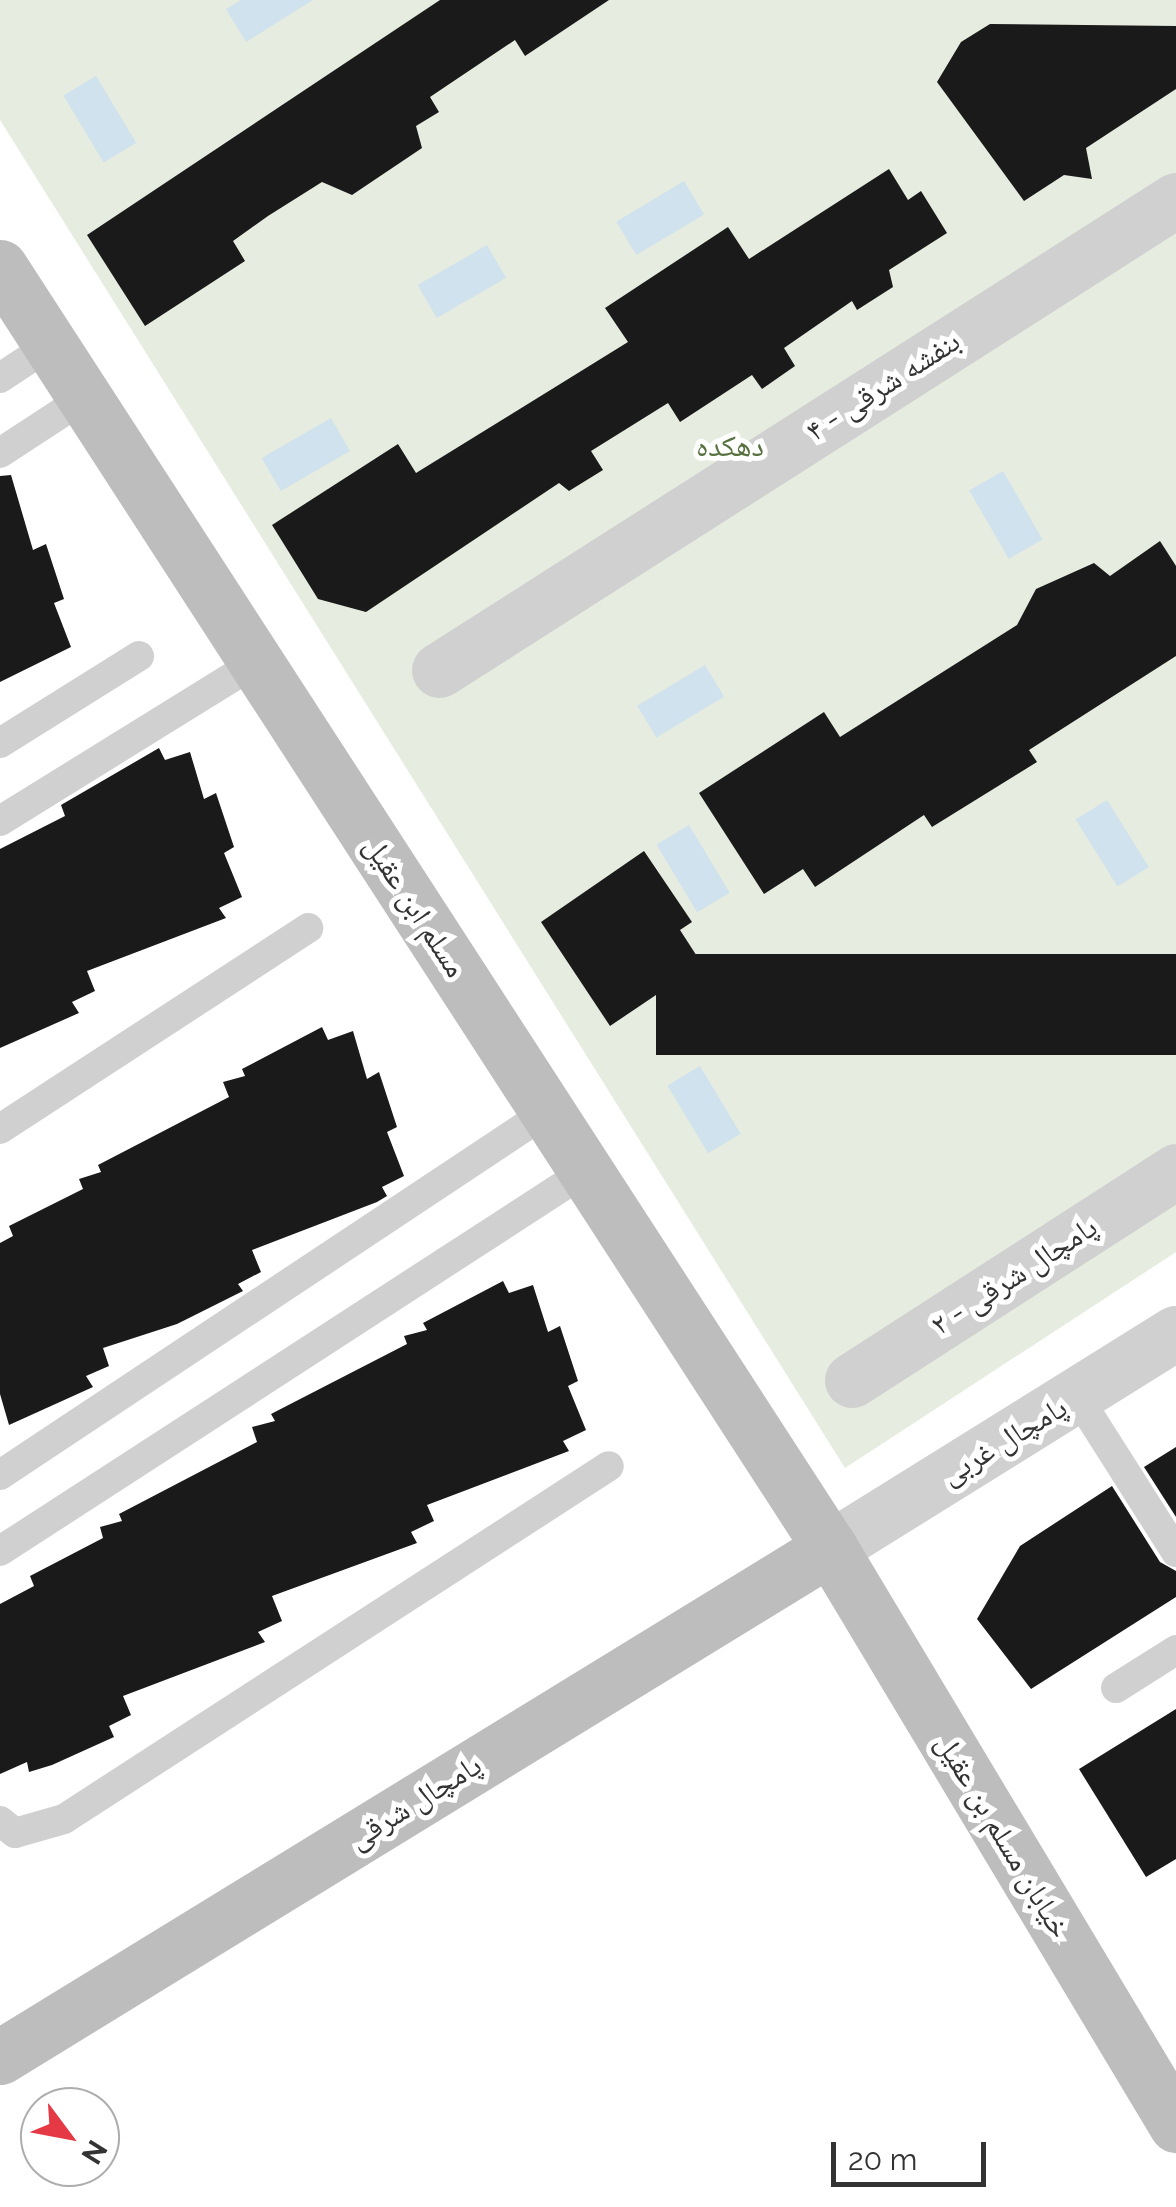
<!DOCTYPE html>
<html>
<head>
<meta charset="utf-8">
<style>
  body { margin:0 }
  #map { position:relative; width:1176px; height:2207px; overflow:hidden; background:#fff; font-family:Raleway,"Noto Naskh Arabic",sans-serif }
  div>[style] { position:absolute }
  [style*='--x'] { left:calc(var(--x)*1px); top:calc(var(--y)*1px); width:calc(var(--w)*1px); rotate:calc(var(--a)*1deg) }
  .green>* { inset:0; background:#e6ecdf }
  .water>* { inset:0; background:#cfe2ee; transform-origin:0 0 }
  .building>* { inset:0; background:#1a1a1a; transform-origin:0 0 }
  .lane>* { height:30px; margin:-15px; padding:0 15px; transform-origin:15px; border-radius:15px; background:#d0d0d0 }
  .street>* { height:55px; margin:-27.5px; padding:0 27.5px; transform-origin:27.5px; border-radius:27.5px; background:#d0d0d0 }
  .secondary>* { height:55px; margin:-27.5px; padding:0 27.5px; transform-origin:27.5px; border-radius:27.5px; background:#bdbdbd }
  span { translate:-50% -50%; white-space:nowrap; text-align:center; line-height:1.15; -webkit-text-stroke:10px #fff; paint-order:stroke }
  .street-label { font-size:30px; color:#333 }
  .park-label { font-size:30px; color:#56703f }
  .north { position:absolute; left:20px; top:2087px; width:100px; height:100px; box-sizing:border-box; background:#fff; border:2px solid #adadad; border-radius:50%; rotate:122deg; font-size:28px; font-weight:700; line-height:40px; text-align:center; color:#333 }
  .north::after { content:''; display:block; margin:auto; width:35px; height:45px; background:#e63946; clip-path:polygon(50% 0,100% 100%,50% 72%,0 100%) }
  .scale { position:absolute; left:831px; top:2142px; width:155px; height:45px; box-sizing:border-box; border:5px solid #333; border-top:0; padding-left:12px; font-size:30px; line-height:35px; white-space:nowrap; color:#333; -webkit-text-stroke:8px #fff; paint-order:stroke }
</style>
</head>
<body>
<div id="map">
  <div class="green">
    <div style="clip-path:polygon(0 0,1176px 0,1176px 1252px,845px 1468px,0 120px)"></div>
  </div>
  <div class="water">
    <div style="clip-path:polygon(241px 0,313px 0,246px 42px,226px 9px)"></div>
    <div style="left:96px;top:76px;width:78px;height:38px;rotate:59deg"></div>
    <div style="left:684px;top:181px;width:39px;height:79px;rotate:59deg"></div>
    <div style="left:487px;top:245px;width:38px;height:80px;rotate:60deg"></div>
    <div style="left:331px;top:418px;width:38px;height:80px;rotate:60deg"></div>
    <div style="left:1003px;top:471px;width:79px;height:39px;rotate:60deg"></div>
    <div style="left:705px;top:665px;width:37px;height:79px;rotate:59deg"></div>
    <div style="left:1107px;top:800px;width:79px;height:37px;rotate:58deg"></div>
    <div style="left:689px;top:825px;width:79px;height:38px;rotate:59deg"></div>
    <div style="left:700px;top:1066px;width:79px;height:38px;rotate:59deg"></div>
  </div>
  <div class="building">
    <div style="clip-path:polygon(440px 0,609px 0,525px 56px,515px 40px,430px 97px,439px 112px,416px 126px,422px 148px,352px 195px,322px 182px,268px 216px,233px 241px,245px 261px,145px 326px,87px 235px)"></div>
    <div style="clip-path:polygon(990px 24px,1176px 26px,1176px 89px,1086px 148px,1092px 179px,1064px 175px,1024px 201px,937px 82px,961px 42px)"></div>
    <div style="clip-path:polygon(889px 169px,908px 200px,921px 191px,947px 233px,889px 270px,893px 287px,857px 310px,852px 301px,784px 348px,795px 366px,762px 389px,752px 375px,680px 422px,668px 403px,591px 451px,603px 470px,569px 491px,559px 483px,366px 612px,318px 599px,272px 525px,398px 444px,416px 473px,628px 342px,605px 308px,728px 227px,749px 259px)"></div>
    <div style="clip-path:polygon(11px 475px,33px 550px,46px 544px,64px 599px,54px 603px,71px 647px,0 682px,0 476px)"></div>
    <div style="clip-path:polygon(1160px 541px,1176px 566px,1176px 656px,1029px 750px,1037px 762px,932px 827px,924px 815px,815px 887px,803px 869px,764px 894px,699px 793px,824px 712px,840px 737px,1017px 625px,1036px 589px,1094px 563px,1110px 576px)"></div>
    <div style="clip-path:polygon(159px 748px,165px 760px,190px 752px,204px 799px,216px 793px,234px 847px,224px 853px,242px 897px,219px 908px,226px 918px,87px 971px,95px 991px,72px 1002px,79px 1013px,0 1048px,0 849px,65px 816px,61px 805px)"></div>
    <div style="clip-path:polygon(644px 851px,692px 922px,680px 930px,702px 964px,610px 1026px,541px 922px)"></div>
    <div style="left:1176px;top:954px;width:101px;height:520px;rotate:90deg"></div>
    <div style="clip-path:polygon(322px 1027px,328px 1040px,353px 1031px,367px 1079px,379px 1072px,397px 1127px,387px 1132px,404px 1176px,382px 1187px,387px 1196px,377px 1202px,252px 1250px,261px 1272px,238px 1284px,243px 1291px,177px 1324px,103px 1348px,109px 1366px,86px 1376px,93px 1387px,9px 1425px,0 1394px,0 1243px,13px 1236px,9px 1226px,83px 1189px,79px 1179px,101px 1172px,98px 1165px,229px 1097px,223px 1082px,245px 1076px,242px 1069px)"></div>
    <div style="clip-path:polygon(503px 1281px,509px 1293px,533px 1285px,548px 1332px,560px 1326px,578px 1381px,568px 1386px,586px 1430px,563px 1441px,569px 1451px,427px 1505px,434px 1521px,411px 1532px,417px 1543px,272px 1596px,282px 1621px,258px 1632px,265px 1642px,123px 1696px,131px 1715px,109px 1726px,114px 1737px,52px 1765px,29px 1772px,27px 1762px,0 1774px,0 1604px,34px 1586px,30px 1576px,103px 1538px,100px 1527px,122px 1521px,119px 1514px,257px 1442px,252px 1427px,275px 1421px,271px 1414px,407px 1344px,404px 1336px,427px 1330px,423px 1323px)"></div>
    <div style="clip-path:polygon(1176px 1447px,1176px 1517px,1144px 1467px)"></div>
    <div style="clip-path:polygon(1112px 1486px,1160px 1562px,1176px 1571px,1176px 1597px,1031px 1689px,977px 1619px,1020px 1546px)"></div>
    <div style="clip-path:polygon(1176px 1709px,1176px 1859px,1146px 1877px,1079px 1769px)"></div>
  </div>
  <div class="lane">
    <div style="--x:0;--y:378;--w:60;--a:-33.4"></div>
    <div style="--x:0;--y:453;--w:100;--a:-33.2"></div>
    <div style="--x:0;--y:743;--w:164;--a:-32"></div>
    <div style="--x:0;--y:821;--w:301;--a:-31.8"></div>
    <div style="--x:0;--y:1129;--w:368;--a:-33.1"></div>
    <div style="--x:1077;--y:1396;--w:185;--a:57.6"></div>
    <div style="--x:0;--y:1475;--w:656;--a:-33.57"></div>
    <div style="--x:0;--y:1551;--w:698;--a:-32.96"></div>
    <div style="--x:1116;--y:1688;--w:71;--a:-32.3"></div>
    <div style="--x:0;--y:1821;--w:19;--a:39"></div>
    <div style="--x:15;--y:1833;--w:51;--a:-15.9"></div>
    <div style="--x:64;--y:1819;--w:649;--a:-32.93"></div>
  </div>
  <div class="street">
    <div style="--x:439;--y:670;--w:874;--a:-32.53"></div>
    <div style="--x:852;--y:1380;--w:386;--a:-32.8"></div>
    <div style="--x:830;--y:1548;--w:407;--a:-31.9"></div>
  </div>
  <div class="secondary">
    <div style="--x:0;--y:267;--w:1526;--a:57.06"></div>
    <div style="--x:830;--y:1548;--w:673;--a:59.05"></div>
    <div style="--x:0;--y:2057;--w:974;--a:-31.52"></div>
  </div>
  <div class="street-label">
    <span style="left:883px;top:386px;rotate:-33deg">بنفشه شرقی - ۴</span>
    <span style="left:415px;top:907px;rotate:57deg">مسلم ابن عقیل</span>
    <span style="left:1014px;top:1276px;rotate:-33deg">پامچال شرقی - ۲</span>
    <span style="left:1004px;top:1441px;rotate:-31deg">پامچال غربی</span>
    <span style="left:415px;top:1802px;rotate:-32deg">پامچال شرقی</span>
    <span style="left:1003px;top:1836px;rotate:59deg">خیابان مسلم بن عقیل</span>
  </div>
  <div class="park-label">
    <span style="left:730px;top:446px">دهکده</span>
  </div>
  <div class="north">N</div>
  <div class="scale">20 m</div>
</div>
</body>
</html>
